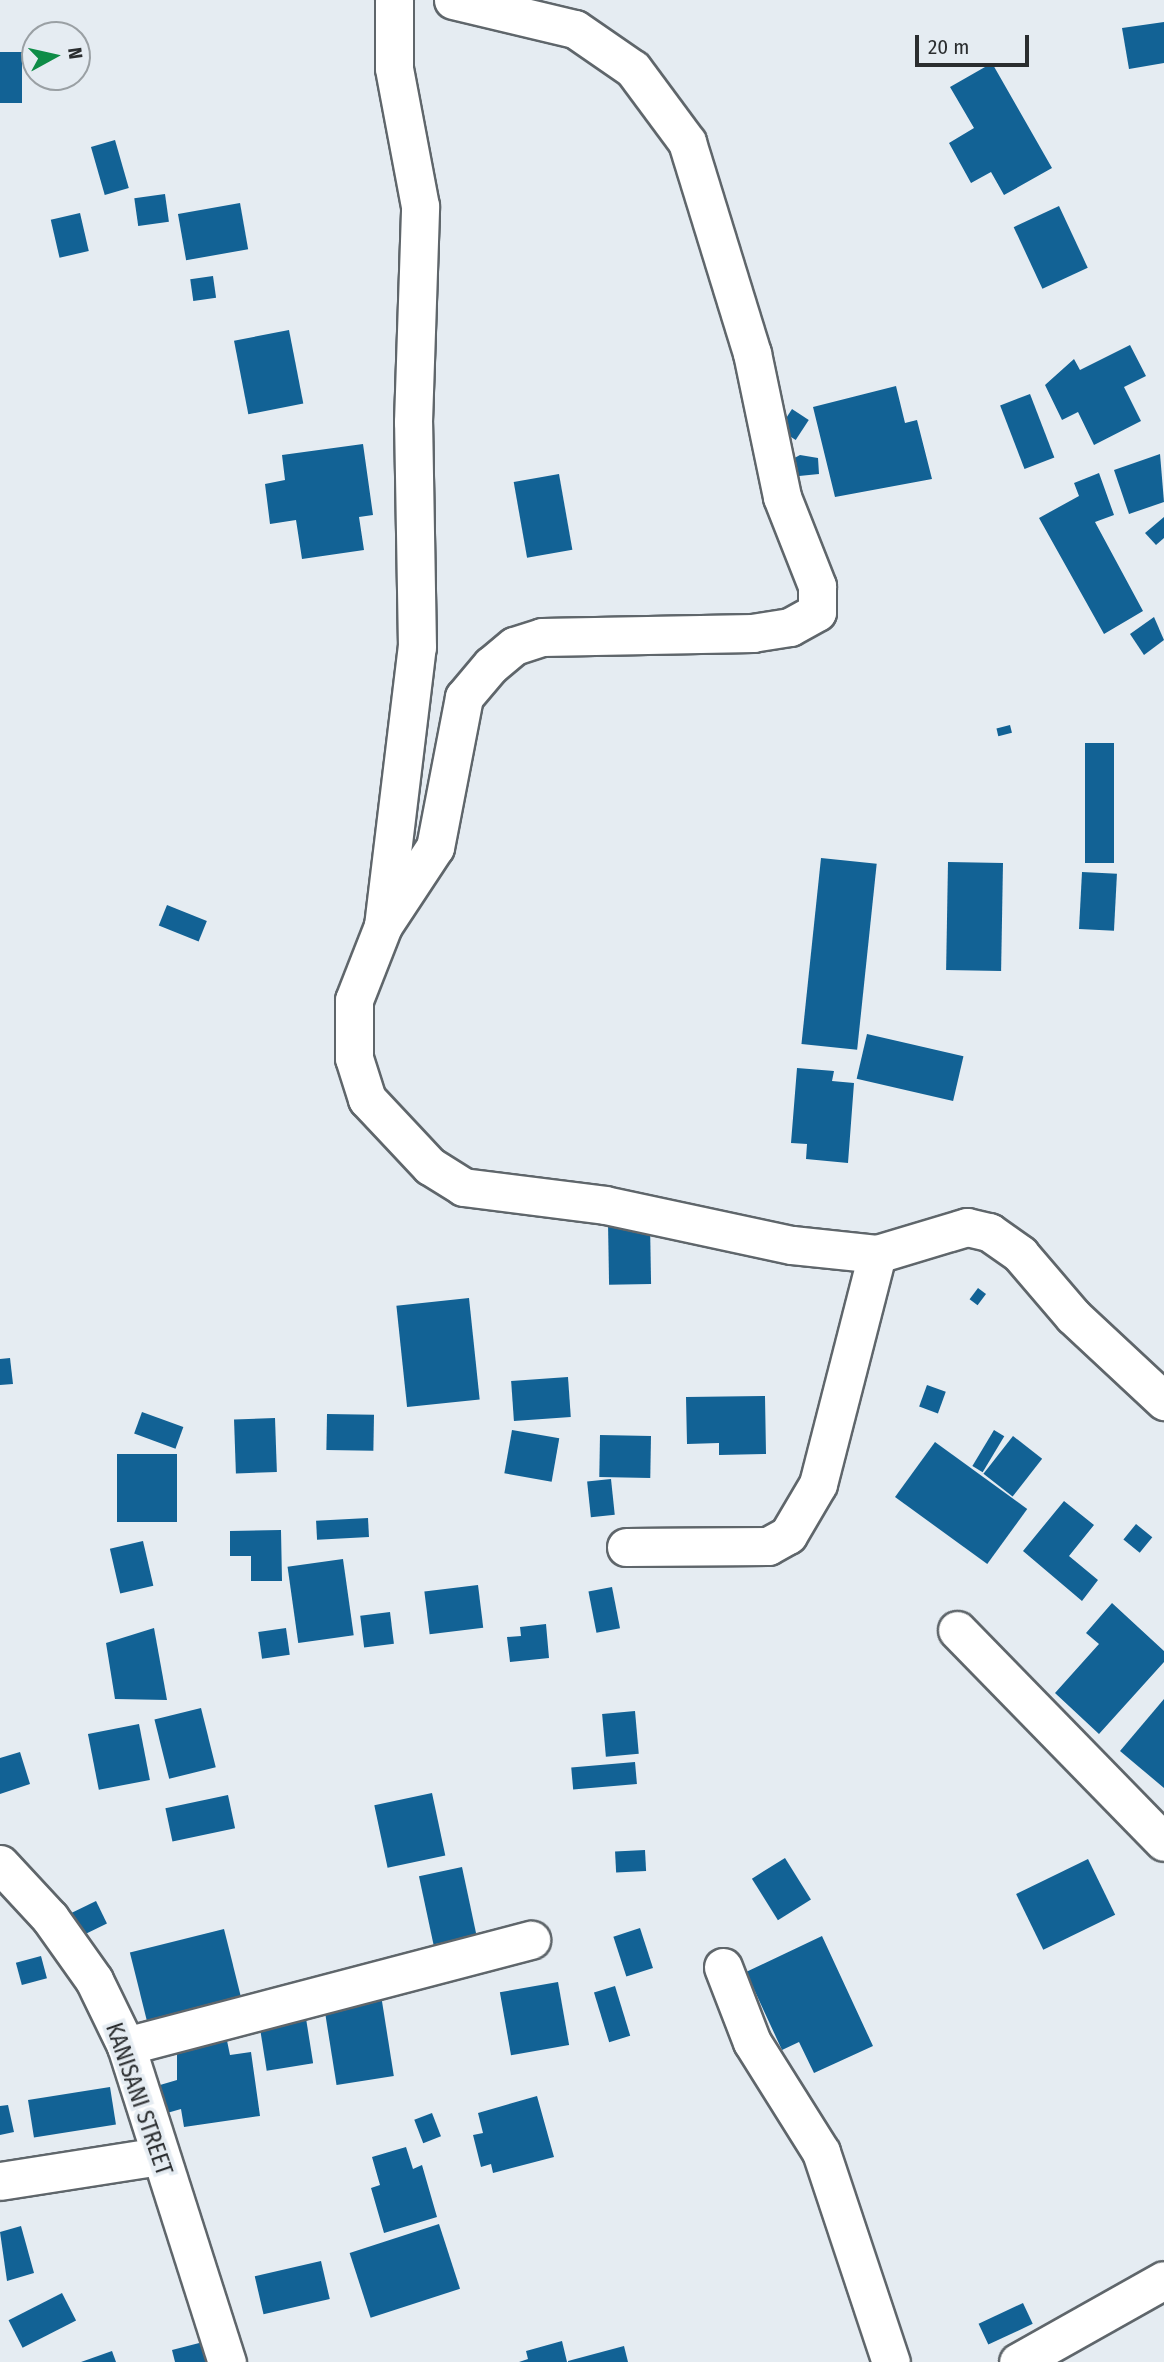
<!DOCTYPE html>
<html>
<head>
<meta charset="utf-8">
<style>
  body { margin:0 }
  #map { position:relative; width:1164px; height:2362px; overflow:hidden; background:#e5ecf2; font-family:"Fira Sans Condensed",sans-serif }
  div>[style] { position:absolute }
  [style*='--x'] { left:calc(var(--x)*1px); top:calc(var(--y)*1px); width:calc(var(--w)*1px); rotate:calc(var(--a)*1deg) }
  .building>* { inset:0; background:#126295; transform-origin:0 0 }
  .roads { filter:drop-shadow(2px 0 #5f666b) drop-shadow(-2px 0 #5f666b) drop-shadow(0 2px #5f666b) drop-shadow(0 -2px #5f666b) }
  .minor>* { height:37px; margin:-18.5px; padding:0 18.5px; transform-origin:18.5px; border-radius:18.5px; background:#fff }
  span { translate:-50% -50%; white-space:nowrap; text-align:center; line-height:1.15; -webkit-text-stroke:7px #e5ecf2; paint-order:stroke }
  .street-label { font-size:23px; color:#2a2d2f }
  .north { position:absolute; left:21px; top:21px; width:70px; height:70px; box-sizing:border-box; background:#e5ecf2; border:2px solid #9aa0a4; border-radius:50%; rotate:82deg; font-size:19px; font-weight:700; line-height:28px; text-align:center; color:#2a2d2f }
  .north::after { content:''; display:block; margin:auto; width:24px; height:32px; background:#0e8c47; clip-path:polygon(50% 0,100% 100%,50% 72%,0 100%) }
  .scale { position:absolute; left:915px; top:35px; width:114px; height:32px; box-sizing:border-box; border:4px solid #2a2d2f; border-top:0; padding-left:9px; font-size:21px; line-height:24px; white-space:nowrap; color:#2a2d2f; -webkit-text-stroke:5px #e5ecf2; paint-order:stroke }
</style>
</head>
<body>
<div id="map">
  <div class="building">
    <div style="clip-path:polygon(1164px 22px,1164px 63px,1129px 69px,1122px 28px)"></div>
    <div style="left:0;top:52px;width:22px;height:51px"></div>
    <div style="clip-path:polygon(992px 63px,1052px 168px,1004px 195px,991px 172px,971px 183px,949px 143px,974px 128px,950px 87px)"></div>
    <div style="left:115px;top:140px;width:50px;height:25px;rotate:74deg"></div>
    <div style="left:165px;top:194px;width:28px;height:31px;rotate:82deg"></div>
    <div style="left:240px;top:203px;width:47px;height:63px;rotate:80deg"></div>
    <div style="left:1059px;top:206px;width:68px;height:50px;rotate:65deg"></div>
    <div style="left:80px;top:213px;width:39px;height:30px;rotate:77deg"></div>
    <div style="left:213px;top:276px;width:22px;height:23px;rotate:82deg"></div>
    <div style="left:289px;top:330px;width:75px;height:56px;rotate:79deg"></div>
    <div style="clip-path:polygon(1130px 345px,1146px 376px,1124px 387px,1141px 421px,1094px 445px,1078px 412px,1062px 420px,1045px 385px,1074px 359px,1080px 370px)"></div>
    <div style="clip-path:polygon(896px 386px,905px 423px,917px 420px,932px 479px,835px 497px,813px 407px)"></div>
    <div style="left:1030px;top:394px;width:68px;height:32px;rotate:69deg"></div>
    <div style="left:792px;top:409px;width:20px;height:24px;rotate:33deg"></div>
    <div style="clip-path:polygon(363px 444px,373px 515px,359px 517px,364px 550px,302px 559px,296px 520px,270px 524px,265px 484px,285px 480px,282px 455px)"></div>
    <div style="clip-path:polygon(1160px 454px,1164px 502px,1129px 514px,1114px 470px)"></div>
    <div style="clip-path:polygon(800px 455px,818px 458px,819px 474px,789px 477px,787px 462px)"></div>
    <div style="clip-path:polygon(1099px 473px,1114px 515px,1095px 522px,1143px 611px,1104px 634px,1039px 518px,1079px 496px,1074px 483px)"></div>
    <div style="left:559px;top:474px;width:77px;height:46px;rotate:80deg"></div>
    <div style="clip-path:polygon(1164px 517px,1164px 538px,1156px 545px,1145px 533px)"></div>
    <div style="clip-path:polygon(1154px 617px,1164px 640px,1144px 655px,1130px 634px)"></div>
    <div style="left:1010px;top:725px;width:8px;height:14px;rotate:76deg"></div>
    <div style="left:1114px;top:743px;width:120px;height:29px;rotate:90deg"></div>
    <div style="left:821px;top:858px;width:56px;height:187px;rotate:6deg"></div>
    <div style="left:948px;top:862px;width:55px;height:108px;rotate:1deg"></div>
    <div style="left:1082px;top:872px;width:35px;height:57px;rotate:3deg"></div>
    <div style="left:167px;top:905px;width:43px;height:22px;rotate:22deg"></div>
    <div style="left:867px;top:1034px;width:99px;height:46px;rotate:13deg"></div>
    <div style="clip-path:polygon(797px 1068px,834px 1071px,832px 1081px,854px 1083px,848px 1163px,806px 1159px,807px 1144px,791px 1143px)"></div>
    <div style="left:650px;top:1222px;width:62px;height:42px;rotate:89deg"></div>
    <div style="left:978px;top:1288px;width:10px;height:14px;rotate:37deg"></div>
    <div style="left:469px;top:1298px;width:102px;height:73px;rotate:84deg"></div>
    <div style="clip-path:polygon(10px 1358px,13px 1384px,0 1385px,0 1359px)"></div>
    <div style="left:568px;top:1377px;width:40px;height:57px;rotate:86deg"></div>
    <div style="left:927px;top:1385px;width:20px;height:23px;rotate:20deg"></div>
    <div style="clip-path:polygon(765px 1396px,766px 1454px,719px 1455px,719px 1443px,687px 1444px,686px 1397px)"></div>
    <div style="left:142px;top:1412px;width:44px;height:23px;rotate:20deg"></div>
    <div style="left:327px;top:1414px;width:47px;height:36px;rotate:1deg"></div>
    <div style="left:275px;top:1418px;width:54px;height:41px;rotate:88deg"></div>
    <div style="left:512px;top:1430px;width:48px;height:44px;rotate:10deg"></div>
    <div style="left:994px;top:1430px;width:12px;height:42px;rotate:31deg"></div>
    <div style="left:600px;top:1435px;width:51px;height:42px;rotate:1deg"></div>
    <div style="left:1013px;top:1436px;width:37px;height:48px;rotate:38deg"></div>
    <div style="left:935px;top:1442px;width:114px;height:68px;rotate:36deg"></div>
    <div style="left:117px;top:1454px;width:60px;height:68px"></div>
    <div style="left:611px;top:1479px;width:36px;height:24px;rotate:84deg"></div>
    <div style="clip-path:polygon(1064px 1501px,1094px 1525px,1069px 1556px,1098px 1580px,1082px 1601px,1023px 1551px)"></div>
    <div style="left:368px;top:1518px;width:19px;height:52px;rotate:87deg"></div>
    <div style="left:1136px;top:1524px;width:21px;height:20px;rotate:39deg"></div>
    <div style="clip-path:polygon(281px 1530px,282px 1581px,251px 1581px,251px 1556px,230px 1556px,230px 1531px)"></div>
    <div style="left:143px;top:1541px;width:46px;height:34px;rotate:77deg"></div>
    <div style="left:343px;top:1559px;width:77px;height:56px;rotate:82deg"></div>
    <div style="left:478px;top:1585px;width:43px;height:54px;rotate:83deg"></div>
    <div style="left:612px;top:1587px;width:42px;height:24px;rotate:79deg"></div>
    <div style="clip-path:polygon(1112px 1603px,1164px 1651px,1164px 1662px,1099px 1734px,1055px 1693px,1099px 1644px,1086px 1633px)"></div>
    <div style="left:390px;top:1612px;width:32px;height:30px;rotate:83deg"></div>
    <div style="clip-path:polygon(546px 1624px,549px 1658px,510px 1662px,507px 1637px,521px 1636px,520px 1627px)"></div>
    <div style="clip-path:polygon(154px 1628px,167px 1700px,115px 1699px,106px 1643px)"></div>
    <div style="left:286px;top:1628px;width:27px;height:28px;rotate:82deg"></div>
    <div style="clip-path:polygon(1164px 1699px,1164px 1788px,1120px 1751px)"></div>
    <div style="left:201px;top:1708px;width:61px;height:48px;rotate:76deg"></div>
    <div style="left:635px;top:1711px;width:43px;height:33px;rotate:85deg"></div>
    <div style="left:139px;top:1724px;width:57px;height:52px;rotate:79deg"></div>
    <div style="clip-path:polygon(20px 1752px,30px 1784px,0 1794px,0 1758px)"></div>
    <div style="left:635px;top:1762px;width:22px;height:64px;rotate:85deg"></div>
    <div style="left:432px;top:1793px;width:64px;height:59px;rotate:78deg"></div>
    <div style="left:228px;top:1795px;width:34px;height:64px;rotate:78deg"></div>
    <div style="left:645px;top:1850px;width:21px;height:30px;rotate:87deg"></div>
    <div style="left:785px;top:1858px;width:49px;height:39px;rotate:58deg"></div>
    <div style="left:1088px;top:1859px;width:62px;height:80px;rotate:64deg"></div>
    <div style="left:462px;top:1867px;width:70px;height:44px;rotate:78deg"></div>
    <div style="left:96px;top:1901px;width:25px;height:28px;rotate:64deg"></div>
    <div style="left:640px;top:1928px;width:42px;height:28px;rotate:72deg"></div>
    <div style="left:224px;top:1929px;width:76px;height:97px;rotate:76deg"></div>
    <div style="clip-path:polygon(822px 1936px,873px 2046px,814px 2073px,799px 2042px,782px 2050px,746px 1972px)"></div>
    <div style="left:41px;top:1956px;width:23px;height:26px;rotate:75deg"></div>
    <div style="left:558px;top:1982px;width:64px;height:59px;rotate:80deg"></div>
    <div style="left:615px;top:1986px;width:52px;height:22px;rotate:73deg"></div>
    <div style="left:381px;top:1995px;width:82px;height:58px;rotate:81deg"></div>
    <div style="left:305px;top:2012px;width:52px;height:47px;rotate:81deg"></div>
    <div style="clip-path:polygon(225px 2031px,230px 2055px,251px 2052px,260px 2116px,184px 2127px,181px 2109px,167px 2113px,160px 2085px,177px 2080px,177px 2039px)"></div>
    <div style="left:110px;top:2087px;width:38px;height:83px;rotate:81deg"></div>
    <div style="clip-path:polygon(537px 2096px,554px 2157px,493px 2173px,491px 2164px,481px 2167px,473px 2135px,483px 2133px,478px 2113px)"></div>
    <div style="clip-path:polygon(8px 2105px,14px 2132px,0 2135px,0 2106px)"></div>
    <div style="left:432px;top:2113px;width:25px;height:19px;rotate:69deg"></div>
    <div style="clip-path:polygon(406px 2147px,413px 2169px,422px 2165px,437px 2217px,384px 2233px,371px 2188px,380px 2185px,372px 2157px)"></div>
    <div style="left:439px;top:2224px;width:68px;height:94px;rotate:72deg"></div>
    <div style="clip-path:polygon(21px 2226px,34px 2273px,7px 2281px,0 2232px)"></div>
    <div style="left:321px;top:2261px;width:39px;height:68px;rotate:77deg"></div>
    <div style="left:62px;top:2293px;width:31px;height:60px;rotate:63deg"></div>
    <div style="left:1023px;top:2303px;width:23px;height:49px;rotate:65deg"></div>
    <div style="clip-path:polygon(207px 2341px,213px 2362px,175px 2362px,172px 2350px)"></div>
    <div style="clip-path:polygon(562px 2341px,567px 2362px,519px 2362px,528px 2359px,526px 2351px)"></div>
    <div style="clip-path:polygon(624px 2346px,628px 2362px,568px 2362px,568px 2361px)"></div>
    <div style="clip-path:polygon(112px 2351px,116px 2362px,81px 2362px)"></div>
  </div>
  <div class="roads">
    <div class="minor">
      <div style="--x:453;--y:0;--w:125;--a:13.4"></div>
      <div style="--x:575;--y:29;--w:70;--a:34.6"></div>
      <div style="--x:633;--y:69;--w:91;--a:53.5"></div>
      <div style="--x:687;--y:142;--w:221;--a:72.9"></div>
      <div style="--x:752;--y:353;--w:147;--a:78.2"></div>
      <div style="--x:782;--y:497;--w:96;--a:68.5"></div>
      <div style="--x:817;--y:586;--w:26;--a:90"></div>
      <div style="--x:817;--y:612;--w:31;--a:151"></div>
      <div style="--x:790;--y:627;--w:37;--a:171"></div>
      <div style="--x:753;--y:633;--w:211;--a:178.9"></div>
      <div style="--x:542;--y:637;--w:29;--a:162"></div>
      <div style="--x:514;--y:646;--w:30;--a:140"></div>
      <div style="--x:491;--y:665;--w:42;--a:130.2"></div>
      <div style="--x:464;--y:697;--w:153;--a:100.9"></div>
      <div style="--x:435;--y:847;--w:95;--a:123.4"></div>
      <div style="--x:383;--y:926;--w:79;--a:111.4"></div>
      <div style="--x:354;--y:1000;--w:58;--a:90"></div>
      <div style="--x:354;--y:1058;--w:43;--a:72.4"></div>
      <div style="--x:367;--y:1099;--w:92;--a:46.8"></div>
      <div style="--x:430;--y:1166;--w:39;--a:32"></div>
      <div style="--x:463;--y:1187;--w:143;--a:7.2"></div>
      <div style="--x:605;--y:1205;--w:191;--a:12.1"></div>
      <div style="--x:792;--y:1245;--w:85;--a:6"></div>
      <div style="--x:877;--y:1254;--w:94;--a:-16.7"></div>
      <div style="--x:967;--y:1227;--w:23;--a:13"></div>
      <div style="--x:989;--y:1232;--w:38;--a:35"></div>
      <div style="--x:1020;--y:1254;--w:82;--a:49.5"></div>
      <div style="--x:1073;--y:1316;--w:125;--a:43"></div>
      <div style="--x:383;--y:926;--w:281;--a:-83.1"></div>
      <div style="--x:417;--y:647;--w:225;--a:-91"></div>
      <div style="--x:413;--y:422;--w:216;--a:-88.1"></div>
      <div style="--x:420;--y:206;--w:140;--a:-100.7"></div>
      <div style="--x:394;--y:68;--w:68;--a:-90"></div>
      <div style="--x:626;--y:1547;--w:142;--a:-0.4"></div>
      <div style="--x:768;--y:1546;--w:23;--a:-29"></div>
      <div style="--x:788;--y:1535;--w:59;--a:-59.5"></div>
      <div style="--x:818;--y:1484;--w:237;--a:-75.6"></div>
      <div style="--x:957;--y:1630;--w:296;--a:45.7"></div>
      <div style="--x:0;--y:1864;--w:74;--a:47.2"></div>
      <div style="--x:50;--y:1918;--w:76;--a:54.6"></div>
      <div style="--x:94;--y:1980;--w:73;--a:64.1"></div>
      <div style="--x:126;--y:2046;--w:332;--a:72.3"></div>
      <div style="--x:723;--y:1967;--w:80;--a:68.9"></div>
      <div style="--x:752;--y:2042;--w:130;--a:57.9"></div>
      <div style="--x:821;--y:2152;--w:221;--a:71.6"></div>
      <div style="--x:126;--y:2046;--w:419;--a:-14.7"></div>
      <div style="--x:0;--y:2181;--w:161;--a:-8.9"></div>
      <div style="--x:1018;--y:2362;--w:167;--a:-29.3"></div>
    </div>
  </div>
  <div class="street-label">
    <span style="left:139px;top:2099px;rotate:71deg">KANISANI STREET</span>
  </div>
  <div class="north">N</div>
  <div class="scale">20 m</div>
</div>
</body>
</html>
